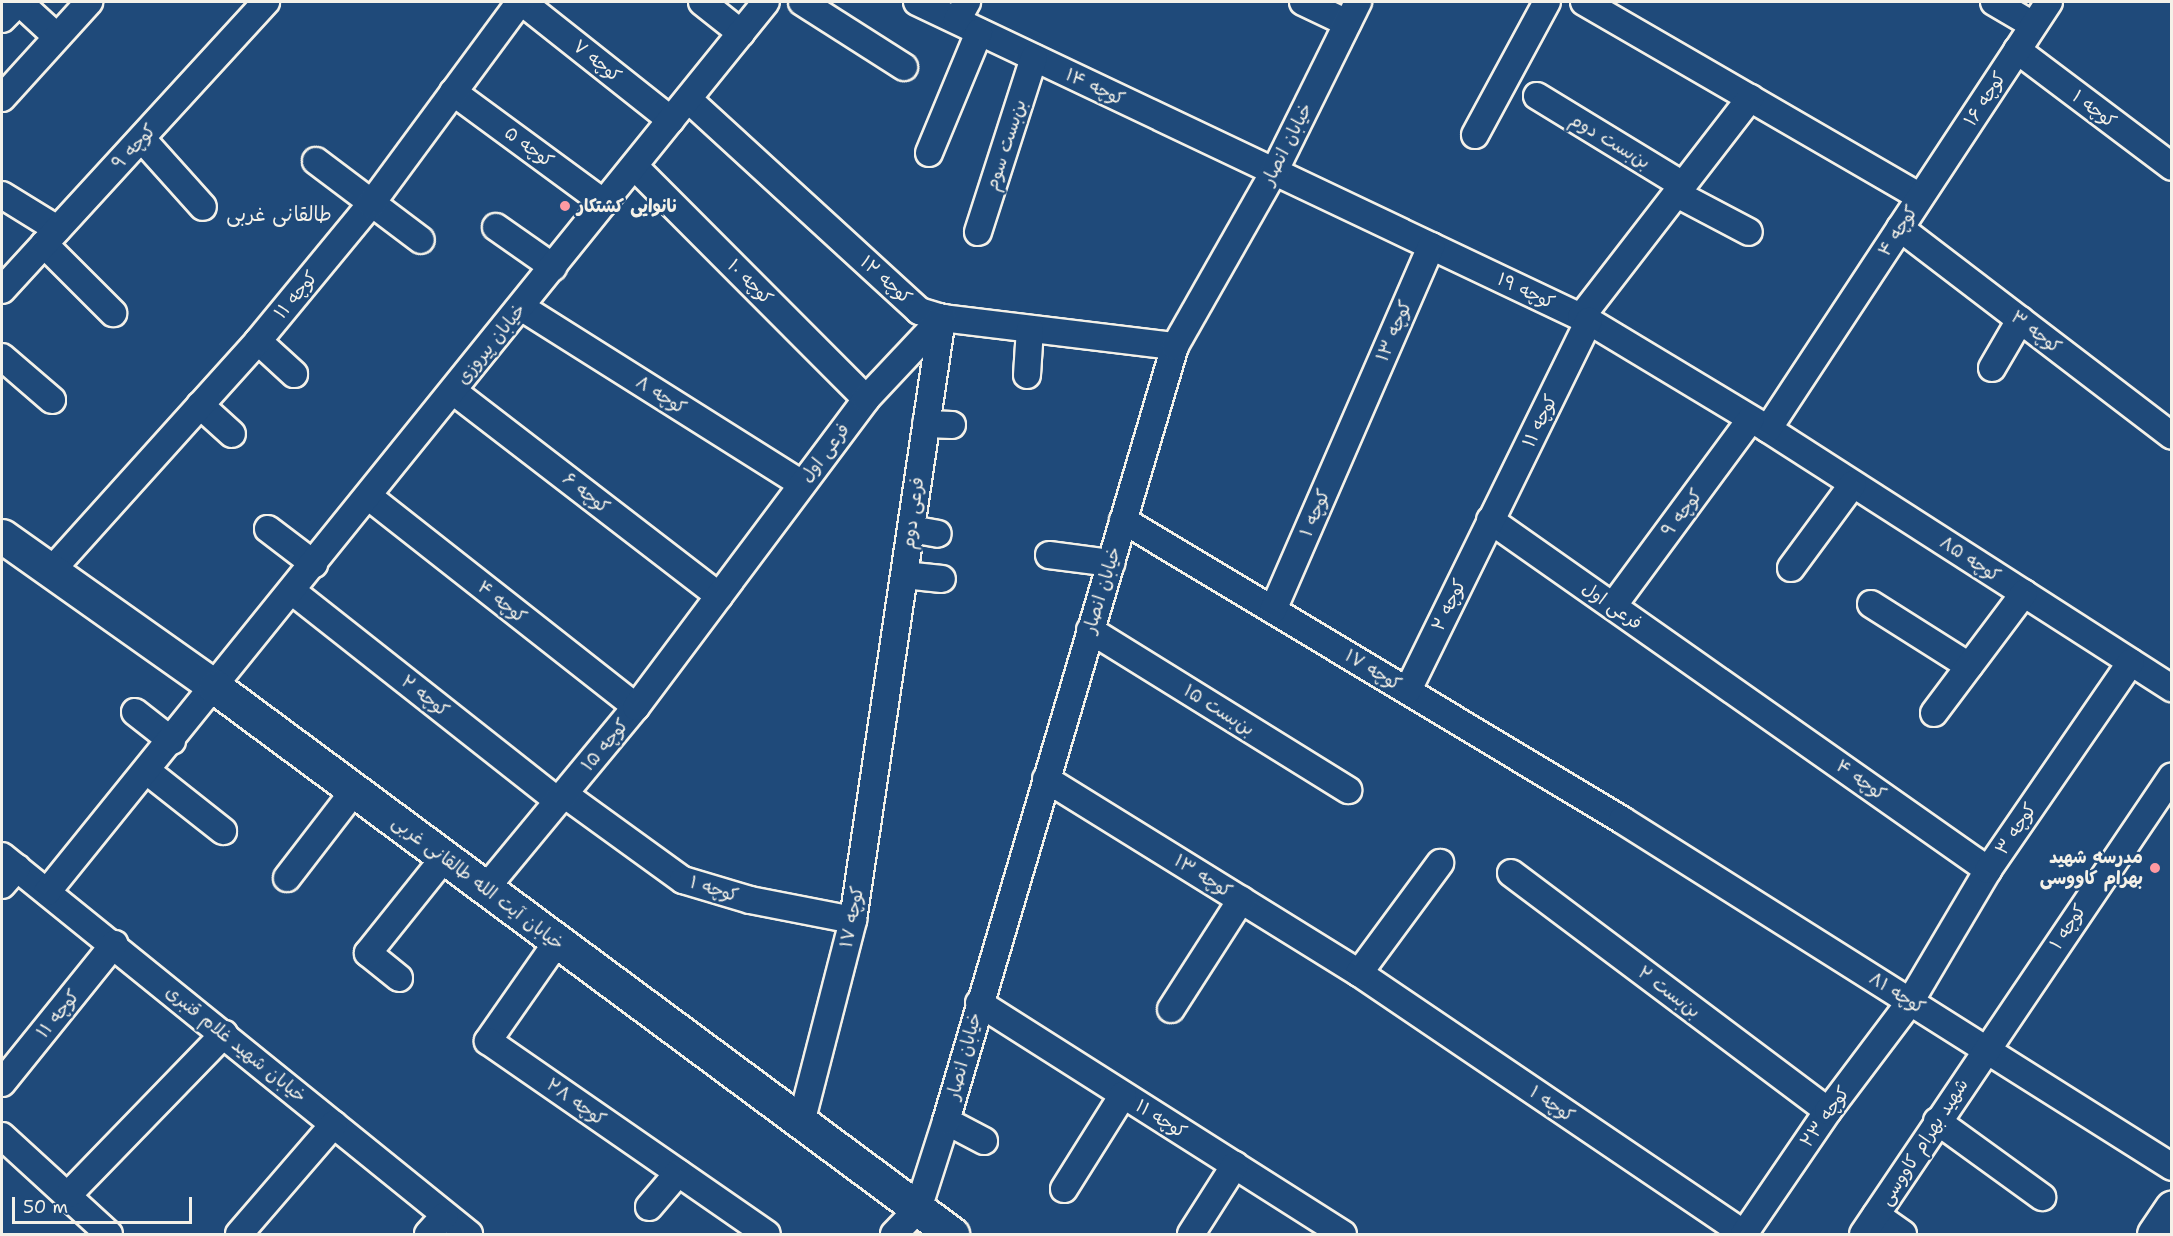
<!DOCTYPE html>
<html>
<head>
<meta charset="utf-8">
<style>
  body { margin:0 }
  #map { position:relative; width:2173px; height:1236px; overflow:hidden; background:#1f4a7a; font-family:"Shantell Sans","Playpen Sans Arabic",sans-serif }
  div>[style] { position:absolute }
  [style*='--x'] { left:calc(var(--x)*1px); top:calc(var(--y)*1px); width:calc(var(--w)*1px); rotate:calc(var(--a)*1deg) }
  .roads { filter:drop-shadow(2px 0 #f4f1e8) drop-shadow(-2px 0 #f4f1e8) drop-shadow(0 2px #f4f1e8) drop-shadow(0 -2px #f4f1e8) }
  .street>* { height:26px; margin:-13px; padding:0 13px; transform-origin:13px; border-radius:13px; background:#1f4a7a }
  .secondary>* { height:33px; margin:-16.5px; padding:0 16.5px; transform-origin:16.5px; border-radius:16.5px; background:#1f4a7a }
  .primary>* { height:33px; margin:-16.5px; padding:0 16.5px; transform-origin:16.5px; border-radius:16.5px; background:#1f4a7a }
  .dots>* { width:16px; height:16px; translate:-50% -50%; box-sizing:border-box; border:3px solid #1f4a7a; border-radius:50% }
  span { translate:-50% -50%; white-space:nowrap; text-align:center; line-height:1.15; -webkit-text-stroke:4.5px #1f4a7a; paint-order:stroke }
  .street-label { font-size:18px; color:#f4f1e8 }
  .poi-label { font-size:18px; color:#f4f1e8; font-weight:700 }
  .left { translate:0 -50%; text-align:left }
  .right { translate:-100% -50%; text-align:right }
  .neighbourhood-label { font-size:20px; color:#f4f1e8 }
  .frame { position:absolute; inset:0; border:3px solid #f4f1e8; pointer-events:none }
  .scale { position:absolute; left:12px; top:1197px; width:180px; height:27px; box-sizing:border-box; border:3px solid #f4f1e8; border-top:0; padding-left:8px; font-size:18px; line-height:21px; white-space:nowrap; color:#f4f1e8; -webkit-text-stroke:4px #1f4a7a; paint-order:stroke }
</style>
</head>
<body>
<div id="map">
  <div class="roads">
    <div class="street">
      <div style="--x:19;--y:2;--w:50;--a:42.6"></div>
      <div style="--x:522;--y:2;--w:190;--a:38.4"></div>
      <div style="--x:702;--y:2;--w:50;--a:38.5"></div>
      <div style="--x:802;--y:2;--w:121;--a:32.5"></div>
      <div style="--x:917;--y:2;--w:744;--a:25.39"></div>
      <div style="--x:1589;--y:321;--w:209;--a:31.1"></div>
      <div style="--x:1768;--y:429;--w:480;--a:32.7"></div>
      <div style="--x:1303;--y:2;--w:49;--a:25.5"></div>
      <div style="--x:1584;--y:2;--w:388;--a:30.1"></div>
      <div style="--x:1994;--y:2;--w:45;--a:30.5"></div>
      <div style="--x:2;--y:19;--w:24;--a:-45"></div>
      <div style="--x:957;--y:20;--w:21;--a:-61"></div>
      <div style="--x:2017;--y:50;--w:194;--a:37"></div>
      <div style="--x:453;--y:92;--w:187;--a:36.3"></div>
      <div style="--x:1537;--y:96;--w:171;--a:31.4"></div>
      <div style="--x:2;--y:98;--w:130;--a:-47.8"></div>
      <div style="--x:688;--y:99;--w:314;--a:42.5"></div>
      <div style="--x:919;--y:311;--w:24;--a:17"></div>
      <div style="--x:942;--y:318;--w:235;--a:6.9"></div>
      <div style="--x:1475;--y:135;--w:151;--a:-61.6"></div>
      <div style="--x:142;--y:139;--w:91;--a:48.1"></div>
      <div style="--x:929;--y:153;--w:131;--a:-67.5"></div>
      <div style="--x:316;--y:161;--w:131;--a:37"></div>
      <div style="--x:634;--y:166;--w:329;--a:45.1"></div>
      <div style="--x:1677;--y:194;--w:81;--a:27.8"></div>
      <div style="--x:2;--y:195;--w:65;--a:31.7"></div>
      <div style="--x:496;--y:227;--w:70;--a:35.1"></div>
      <div style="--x:1900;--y:228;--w:342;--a:37.4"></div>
      <div style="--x:978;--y:232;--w:183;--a:-72.2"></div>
      <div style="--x:44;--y:244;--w:98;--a:45"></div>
      <div style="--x:2;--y:290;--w:391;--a:-47.5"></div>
      <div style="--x:521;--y:307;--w:332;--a:32.2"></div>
      <div style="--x:1581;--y:317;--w:277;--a:-52.3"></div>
      <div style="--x:258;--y:341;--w:49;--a:42.5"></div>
      <div style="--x:2;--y:357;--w:66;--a:40.7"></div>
      <div style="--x:1992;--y:368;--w:56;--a:-59.7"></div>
      <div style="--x:1027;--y:375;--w:46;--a:-86.3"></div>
      <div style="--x:453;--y:391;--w:336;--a:37.6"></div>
      <div style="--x:200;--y:405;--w:43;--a:42.2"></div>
      <div style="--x:926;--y:424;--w:26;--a:2"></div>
      <div style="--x:1768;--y:429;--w:511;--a:-56.65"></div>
      <div style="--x:368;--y:496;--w:341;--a:38.2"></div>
      <div style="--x:1123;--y:520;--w:582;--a:31.01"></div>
      <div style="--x:1622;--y:820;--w:650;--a:32.25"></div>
      <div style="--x:1490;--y:520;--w:609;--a:35.1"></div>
      <div style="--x:268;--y:529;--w:58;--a:37.3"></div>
      <div style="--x:911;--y:529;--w:27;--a:10"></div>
      <div style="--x:1049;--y:555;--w:63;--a:7.4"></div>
      <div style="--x:1791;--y:568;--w:104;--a:-53.6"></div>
      <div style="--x:51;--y:571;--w:309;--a:-48"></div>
      <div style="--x:258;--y:341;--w:178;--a:-50.5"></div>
      <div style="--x:371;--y:204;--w:251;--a:-53.6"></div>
      <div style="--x:904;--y:575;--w:38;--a:6"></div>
      <div style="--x:292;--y:591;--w:339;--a:38.3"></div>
      <div style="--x:1871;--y:604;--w:116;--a:32.3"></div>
      <div style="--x:1613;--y:606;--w:232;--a:-53.6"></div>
      <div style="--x:1273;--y:610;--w:397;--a:-66.5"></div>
      <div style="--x:1090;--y:630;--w:304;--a:31.8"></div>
      <div style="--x:1408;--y:690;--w:411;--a:-63.9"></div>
      <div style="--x:135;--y:712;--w:47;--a:38.1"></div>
      <div style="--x:1934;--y:713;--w:150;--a:-53.1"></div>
      <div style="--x:147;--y:771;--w:97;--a:38.3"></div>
      <div style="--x:1046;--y:779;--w:368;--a:31.8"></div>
      <div style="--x:1359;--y:973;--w:465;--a:34.1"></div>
      <div style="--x:564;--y:794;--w:147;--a:35.9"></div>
      <div style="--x:683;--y:880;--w:70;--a:16.6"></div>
      <div style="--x:750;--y:900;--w:105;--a:11"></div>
      <div style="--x:2;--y:856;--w:601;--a:38.99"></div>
      <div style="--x:1511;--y:873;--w:396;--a:36.9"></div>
      <div style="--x:287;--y:878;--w:110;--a:-52.4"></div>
      <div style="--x:2;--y:885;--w:23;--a:-49"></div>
      <div style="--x:486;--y:888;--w:235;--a:-50.4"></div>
      <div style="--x:636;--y:707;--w:384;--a:-53.2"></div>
      <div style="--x:866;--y:399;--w:111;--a:-46.8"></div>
      <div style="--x:47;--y:892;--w:1144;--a:-51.07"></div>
      <div style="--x:557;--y:942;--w:121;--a:124.9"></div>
      <div style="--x:488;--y:1041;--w:339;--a:34.7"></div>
      <div style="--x:1359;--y:973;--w:137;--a:-53.6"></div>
      <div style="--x:399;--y:978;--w:40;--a:-141"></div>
      <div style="--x:368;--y:953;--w:122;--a:-51.3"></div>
      <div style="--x:979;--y:1003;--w:431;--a:32.4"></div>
      <div style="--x:1171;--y:1009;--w:130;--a:-57.3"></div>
      <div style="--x:2;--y:1083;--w:179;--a:-51.1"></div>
      <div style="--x:946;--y:1121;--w:43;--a:27.8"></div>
      <div style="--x:1937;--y:1121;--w:130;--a:35.9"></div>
      <div style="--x:801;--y:1123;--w:210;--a:-75.6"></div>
      <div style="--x:853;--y:920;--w:609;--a:-81.59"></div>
      <div style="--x:2;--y:1136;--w:145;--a:42.5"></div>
      <div style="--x:1064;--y:1189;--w:111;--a:-57.9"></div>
      <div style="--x:69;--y:1194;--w:223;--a:-45.9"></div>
      <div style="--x:649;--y:1207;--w:45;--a:-49.5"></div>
      <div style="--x:1876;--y:1215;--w:33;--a:35"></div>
      <div style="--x:239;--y:1234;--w:145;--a:-49.2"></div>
      <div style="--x:428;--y:1234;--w:25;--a:-48"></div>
      <div style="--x:894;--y:1234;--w:35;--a:-46"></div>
      <div style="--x:918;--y:1209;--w:92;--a:-72.3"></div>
      <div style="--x:946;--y:1121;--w:808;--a:-73.54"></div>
      <div style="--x:1175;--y:346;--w:200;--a:-60.4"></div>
      <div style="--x:1274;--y:172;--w:190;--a:-63.7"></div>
      <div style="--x:1191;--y:1234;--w:82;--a:-57.5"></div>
      <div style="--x:1744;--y:1234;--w:149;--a:-55.7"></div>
      <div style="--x:1828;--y:1111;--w:136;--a:-53"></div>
      <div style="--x:1910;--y:1002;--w:153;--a:-59.4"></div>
      <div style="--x:1988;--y:870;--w:252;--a:-55.5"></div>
      <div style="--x:1863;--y:1234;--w:552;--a:-55.99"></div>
    </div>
    <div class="secondary">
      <div style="--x:2;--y:536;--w:261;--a:35.3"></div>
      <div style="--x:215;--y:687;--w:918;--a:36.58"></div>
    </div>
    <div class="primary">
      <div style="--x:2154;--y:1234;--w:32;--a:-56"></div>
    </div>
  </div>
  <div class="dots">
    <div style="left:565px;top:206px;background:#ff9aa2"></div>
    <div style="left:2155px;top:868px;background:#ff9aa2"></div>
  </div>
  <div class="street-label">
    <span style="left:597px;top:61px;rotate:39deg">کوچه ۷</span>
    <span style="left:1095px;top:87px;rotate:25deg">کوچه ۱۴</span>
    <span style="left:1985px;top:99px;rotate:-57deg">کوچه ۱۶</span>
    <span style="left:2094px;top:109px;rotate:37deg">کوچه ۱</span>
    <span style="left:1610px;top:141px;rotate:31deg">بن‌بست دوم</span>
    <span style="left:1287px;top:144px;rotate:-63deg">خیابان انصار</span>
    <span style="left:1006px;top:145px;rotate:-72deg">بن‌بست سوم</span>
    <span style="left:134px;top:147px;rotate:-47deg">کوچه ۹</span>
    <span style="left:529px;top:147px;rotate:36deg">کوچه ۵</span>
    <span style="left:1898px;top:231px;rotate:-57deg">کوچه ۴</span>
    <span style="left:886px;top:280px;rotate:42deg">کوچه ۱۲</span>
    <span style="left:750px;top:282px;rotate:45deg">کوچه ۱۰</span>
    <span style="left:1526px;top:291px;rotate:25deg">کوچه ۱۹</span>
    <span style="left:296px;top:295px;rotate:-50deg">کوچه ۱۱</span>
    <span style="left:1394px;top:331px;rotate:-67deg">کوچه ۱۳</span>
    <span style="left:2036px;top:332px;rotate:37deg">کوچه ۳</span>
    <span style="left:491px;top:344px;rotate:-51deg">خیابان پیروزی</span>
    <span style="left:661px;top:395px;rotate:32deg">کوچه ۸</span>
    <span style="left:1540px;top:421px;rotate:-64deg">کوچه ۱۱</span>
    <span style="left:825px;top:453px;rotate:-53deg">فرعی اول</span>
    <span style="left:586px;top:493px;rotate:38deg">کوچه ۶</span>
    <span style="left:913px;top:513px;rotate:-82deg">فرعی دوم</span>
    <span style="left:1315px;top:513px;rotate:-67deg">کوچه ۱</span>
    <span style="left:1682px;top:513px;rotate:-53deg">کوچه ۹</span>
    <span style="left:1970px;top:559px;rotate:33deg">کوچه ۸۵</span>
    <span style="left:1102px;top:590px;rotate:-73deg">خیابان انصار</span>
    <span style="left:502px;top:602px;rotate:38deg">کوچه ۴</span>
    <span style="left:1449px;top:605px;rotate:-64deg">کوچه ۲</span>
    <span style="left:1612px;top:606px;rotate:35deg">فرعی اول</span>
    <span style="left:1373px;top:670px;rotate:31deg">کوچه ۱۷</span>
    <span style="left:425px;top:696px;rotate:38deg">کوچه ۲</span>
    <span style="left:1219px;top:710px;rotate:32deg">بن‌بست ۱۵</span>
    <span style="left:605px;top:745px;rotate:-50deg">کوچه ۱۵</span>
    <span style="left:1861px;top:780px;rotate:35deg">کوچه ۴</span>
    <span style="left:2016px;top:829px;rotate:-56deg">کوچه ۳</span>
    <span style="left:1203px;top:876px;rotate:32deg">کوچه ۱۳</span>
    <span style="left:478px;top:883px;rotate:37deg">خیابان آیت الله طالقانی غربی</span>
    <span style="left:714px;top:889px;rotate:17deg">کوچه ۱</span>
    <span style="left:852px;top:917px;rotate:-79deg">کوچه ۱۷</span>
    <span style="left:2068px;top:927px;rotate:-56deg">کوچه ۱</span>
    <span style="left:1669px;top:992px;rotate:37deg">بن‌بست ۲</span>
    <span style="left:1897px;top:993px;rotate:32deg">کوچه ۸۱</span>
    <span style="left:58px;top:1014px;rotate:-51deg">کوچه ۱۱</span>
    <span style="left:236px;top:1044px;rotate:39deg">خیابان شهید غلام قنبری</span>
    <span style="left:964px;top:1056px;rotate:-75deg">خیابان انصار</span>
    <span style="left:576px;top:1102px;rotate:35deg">کوچه ۲۸</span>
    <span style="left:1552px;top:1104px;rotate:34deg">کوچه ۱</span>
    <span style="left:1825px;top:1117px;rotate:-54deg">کوچه ۲۳</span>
    <span style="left:1161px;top:1119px;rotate:32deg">کوچه ۱۱</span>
    <span style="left:1924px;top:1142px;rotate:-57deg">شهید بهرام کاووسی</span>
  </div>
  <div class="poi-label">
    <span class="left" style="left:577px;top:206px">نانوایی کشتکار</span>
    <span class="right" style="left:2143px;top:868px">مدرسه شهید<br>بهرام کاووسی</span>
  </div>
  <div class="neighbourhood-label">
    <span style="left:279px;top:214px">طالقانی غربی</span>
  </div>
  <div class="frame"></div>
  <div class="scale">50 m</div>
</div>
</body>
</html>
